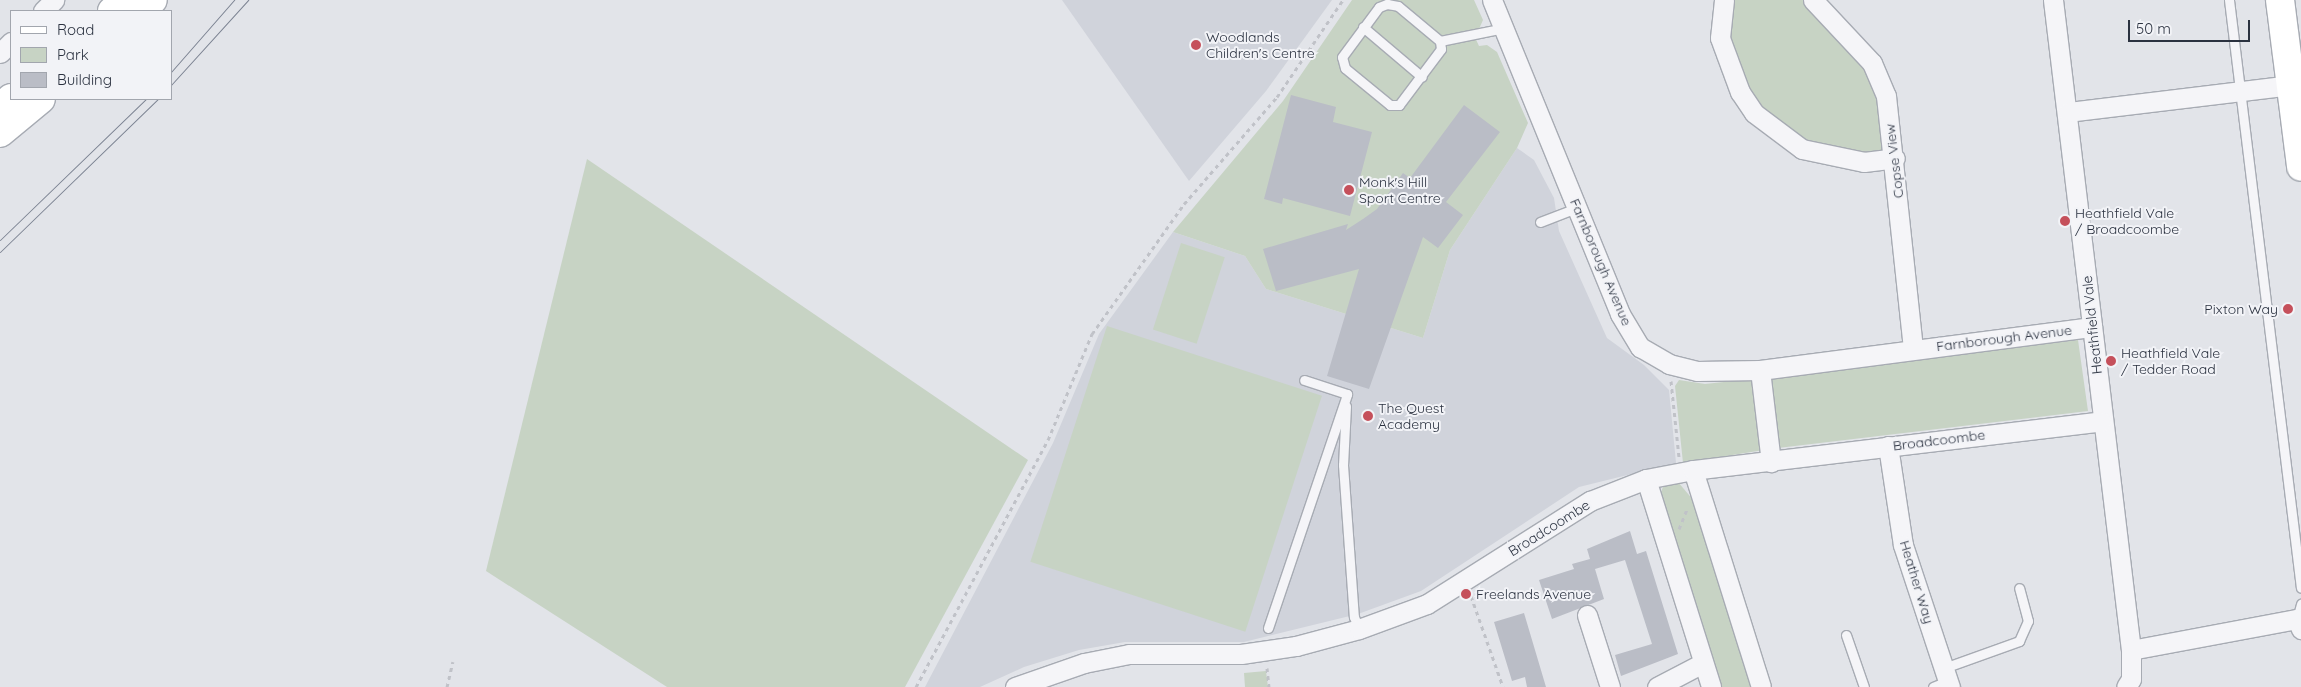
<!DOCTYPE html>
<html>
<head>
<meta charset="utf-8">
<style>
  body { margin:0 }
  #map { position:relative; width:2301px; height:687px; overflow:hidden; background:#e2e4e9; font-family:Quicksand,sans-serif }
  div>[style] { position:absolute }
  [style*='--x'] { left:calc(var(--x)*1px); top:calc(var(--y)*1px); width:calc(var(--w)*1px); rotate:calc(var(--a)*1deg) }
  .built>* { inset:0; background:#d0d3db }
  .green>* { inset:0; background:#c7d3c4; transform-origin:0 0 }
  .building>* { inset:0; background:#babdc6 }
  .path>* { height:3px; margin-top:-1.5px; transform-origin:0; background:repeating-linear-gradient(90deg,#c0c2c8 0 4px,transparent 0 8px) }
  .roads { filter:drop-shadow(1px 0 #a7abb3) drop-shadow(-1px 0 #a7abb3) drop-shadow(0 1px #a7abb3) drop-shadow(0 -1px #a7abb3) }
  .lane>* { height:9px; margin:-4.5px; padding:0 4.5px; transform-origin:4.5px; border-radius:4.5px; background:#f5f5f8 }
  .street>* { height:19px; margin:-9.5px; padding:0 9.5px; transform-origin:9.5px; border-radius:9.5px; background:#f5f5f8 }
  .primary>* { height:28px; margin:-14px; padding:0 14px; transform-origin:14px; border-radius:14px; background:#fff }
  .tram>* { height:1px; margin:-0.5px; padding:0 0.5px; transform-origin:0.5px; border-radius:0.5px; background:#7c8392 }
  .dots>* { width:14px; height:14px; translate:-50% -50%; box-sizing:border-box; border:2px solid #f2f3f7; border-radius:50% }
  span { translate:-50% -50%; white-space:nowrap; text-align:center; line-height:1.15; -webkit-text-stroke:4px #f2f3f7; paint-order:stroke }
  .poi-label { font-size:14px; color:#2b3240 }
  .left { translate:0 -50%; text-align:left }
  .right { translate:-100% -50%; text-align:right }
  .street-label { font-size:14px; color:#2b3240 }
  .legend { position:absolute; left:10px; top:10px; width:162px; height:90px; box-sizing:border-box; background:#f2f3f7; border:1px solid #a2a6ae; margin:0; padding:6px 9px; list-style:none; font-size:15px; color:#2b3240 }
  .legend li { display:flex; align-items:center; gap:10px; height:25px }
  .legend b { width:25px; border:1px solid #a2a6ae }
  .scale { position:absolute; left:2128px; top:20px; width:122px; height:22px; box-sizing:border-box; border:2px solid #2b3240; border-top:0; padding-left:6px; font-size:15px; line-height:18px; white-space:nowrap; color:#2b3240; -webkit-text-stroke:4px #f2f3f7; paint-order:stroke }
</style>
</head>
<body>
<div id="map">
  <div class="built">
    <div style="clip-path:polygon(1062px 0,1332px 0,1266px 91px,1189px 181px)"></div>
    <div style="clip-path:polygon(1517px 148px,1534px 160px,1554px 198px,1559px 231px,1607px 338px,1644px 365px,1669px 390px,1676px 463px,1579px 487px,1421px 591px,1358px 614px,1244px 642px,1125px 642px,1079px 650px,1024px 667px,980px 687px,925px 687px,1053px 443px,1099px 334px,1173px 232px,1245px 256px,1266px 289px,1423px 338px,1450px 250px)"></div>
  </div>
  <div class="green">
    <div style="clip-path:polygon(1352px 0,1474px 0,1483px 20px,1479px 29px,1472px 31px,1479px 46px,1487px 45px,1497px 52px,1528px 123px,1517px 148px,1450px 250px,1423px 338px,1266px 289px,1245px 256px,1173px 232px,1283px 101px)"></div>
    <div style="clip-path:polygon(1724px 0,1813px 0,1872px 63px,1895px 158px,1802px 149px,1740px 92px,1722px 12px)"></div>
    <div style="clip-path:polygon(587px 159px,1028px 460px,905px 687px,667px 687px,486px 571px)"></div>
    <div style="left:1181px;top:243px;width:46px;height:91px;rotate:18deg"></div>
    <div style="left:1107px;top:326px;width:226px;height:248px;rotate:18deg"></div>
    <div style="clip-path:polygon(2078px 340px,2088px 411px,1770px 449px,1683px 463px,1675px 386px,1679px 380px,1705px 384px,1761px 378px)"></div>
    <div style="clip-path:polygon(1678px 482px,1694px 501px,1751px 687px,1717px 687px,1659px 498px,1664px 484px)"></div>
    <div style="clip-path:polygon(1266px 671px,1268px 687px,1245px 687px,1244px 673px)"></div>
  </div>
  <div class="building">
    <div style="clip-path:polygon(1291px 95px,1336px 107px,1333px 122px,1372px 132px,1350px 216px,1283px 198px,1282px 204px,1264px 199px)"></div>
    <div style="clip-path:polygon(1464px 105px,1500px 132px,1446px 202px,1463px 215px,1438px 248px,1423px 237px,1369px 389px,1327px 376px,1359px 269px,1276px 291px,1263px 249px,1348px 224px,1346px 230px,1363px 219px,1377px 209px,1403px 173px,1410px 178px)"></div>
    <div style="clip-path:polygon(1630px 531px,1637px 554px,1646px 551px,1678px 654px,1621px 676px,1615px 655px,1652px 644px,1625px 560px,1595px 569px,1604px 599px,1552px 619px,1539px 580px,1574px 569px,1572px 564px,1590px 559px,1587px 549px)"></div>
    <div style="clip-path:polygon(1524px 613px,1546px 687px,1527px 687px,1525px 677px,1512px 681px,1494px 622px)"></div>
  </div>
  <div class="path">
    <div style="--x:1671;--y:381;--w:76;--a:84"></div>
    <div style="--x:1679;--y:529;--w:22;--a:-68"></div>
    <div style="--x:1471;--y:596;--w:96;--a:70.6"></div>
    <div style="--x:1267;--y:668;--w:19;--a:84"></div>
    <div style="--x:447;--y:687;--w:26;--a:-77"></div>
    <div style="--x:916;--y:687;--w:280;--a:-61.9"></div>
    <div style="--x:1048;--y:440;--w:115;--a:-67.5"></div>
    <div style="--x:1092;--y:334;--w:159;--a:-54.7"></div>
    <div style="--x:1184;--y:204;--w:142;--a:-49"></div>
    <div style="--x:1277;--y:97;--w:117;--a:-55.8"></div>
  </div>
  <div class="roads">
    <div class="lane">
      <div style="--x:2229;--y:0;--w:592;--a:83.02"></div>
      <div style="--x:1387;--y:4;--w:11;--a:10"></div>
      <div style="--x:1398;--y:6;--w:55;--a:39.8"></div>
      <div style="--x:1440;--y:41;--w:8;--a:83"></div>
      <div style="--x:1441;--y:49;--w:70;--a:126.9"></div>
      <div style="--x:1399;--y:105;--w:9;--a:180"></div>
      <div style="--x:1390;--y:105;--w:58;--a:-140.6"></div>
      <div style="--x:1345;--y:68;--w:11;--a:-105"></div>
      <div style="--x:1342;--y:57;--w:62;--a:-53.5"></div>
      <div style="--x:1379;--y:7;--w:9;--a:-21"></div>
      <div style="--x:1363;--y:27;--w:77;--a:40.3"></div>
      <div style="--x:1440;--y:41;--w:65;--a:-11.5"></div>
      <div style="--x:1540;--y:222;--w:40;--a:-21"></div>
      <div style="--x:1346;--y:406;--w:59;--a:92.9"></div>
      <div style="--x:1343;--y:465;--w:152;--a:85.9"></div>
      <div style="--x:1354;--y:617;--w:13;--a:67"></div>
      <div style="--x:2297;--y:619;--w:16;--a:-75"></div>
      <div style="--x:1268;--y:628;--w:247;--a:-71.3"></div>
      <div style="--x:1347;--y:394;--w:45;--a:-162"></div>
      <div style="--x:1846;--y:635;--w:55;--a:70.9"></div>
      <div style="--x:1944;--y:668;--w:80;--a:-19.8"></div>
      <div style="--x:2019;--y:641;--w:22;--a:-66"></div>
      <div style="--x:2028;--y:621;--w:34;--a:-105"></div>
      <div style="--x:1933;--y:687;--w:16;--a:-22"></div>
    </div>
    <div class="street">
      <div style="--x:1492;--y:0;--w:339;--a:67.8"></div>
      <div style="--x:1620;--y:314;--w:39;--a:59"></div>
      <div style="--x:1640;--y:347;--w:34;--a:30"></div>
      <div style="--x:1669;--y:364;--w:29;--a:14"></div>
      <div style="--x:1697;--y:371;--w:63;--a:-0.9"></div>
      <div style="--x:1760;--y:370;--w:335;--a:-7.4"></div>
      <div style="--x:1724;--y:0;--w:38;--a:96"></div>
      <div style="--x:1720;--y:38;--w:58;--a:69.7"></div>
      <div style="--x:1740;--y:92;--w:25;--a:56"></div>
      <div style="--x:1754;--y:113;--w:60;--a:36.9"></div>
      <div style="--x:1802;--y:149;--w:63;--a:11.8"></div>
      <div style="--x:1864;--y:162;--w:31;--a:-7"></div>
      <div style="--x:1813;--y:0;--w:86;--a:46.9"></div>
      <div style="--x:1872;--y:63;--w:36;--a:67"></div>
      <div style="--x:1886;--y:96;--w:253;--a:83.9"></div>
      <div style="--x:2053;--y:0;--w:655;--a:83.16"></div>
      <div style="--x:2131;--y:650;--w:29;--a:90"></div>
      <div style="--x:2131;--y:679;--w:9;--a:122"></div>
      <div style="--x:43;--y:11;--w:16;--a:-45"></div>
      <div style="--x:0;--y:53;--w:16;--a:-45"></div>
      <div style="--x:2068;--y:112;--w:224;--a:-6.9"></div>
      <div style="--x:1760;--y:370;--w:93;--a:83.2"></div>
      <div style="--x:1888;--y:446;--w:100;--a:81.4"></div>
      <div style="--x:1903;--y:545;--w:150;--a:71.7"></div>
      <div style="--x:1693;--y:470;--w:227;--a:72.6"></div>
      <div style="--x:1646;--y:479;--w:218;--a:72.6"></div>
      <div style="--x:1587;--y:615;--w:76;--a:72.3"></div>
      <div style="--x:2131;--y:650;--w:169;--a:-10.6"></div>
      <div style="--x:2297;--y:619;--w:11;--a:68"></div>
      <div style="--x:1015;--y:687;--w:73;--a:-19.2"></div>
      <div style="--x:1084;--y:663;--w:46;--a:-11.3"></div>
      <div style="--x:1129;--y:654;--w:112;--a:0"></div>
      <div style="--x:1241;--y:654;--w:56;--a:-8.3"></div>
      <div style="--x:1296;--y:646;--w:65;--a:-15.1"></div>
      <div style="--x:1359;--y:629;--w:72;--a:-20.2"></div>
      <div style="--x:1427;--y:604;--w:193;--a:-32.3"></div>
      <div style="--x:1590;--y:501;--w:60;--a:-21.4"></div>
      <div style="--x:1646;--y:479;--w:48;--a:-10.8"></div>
      <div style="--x:1693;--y:470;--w:411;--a:-6.8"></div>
      <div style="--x:1657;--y:687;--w:52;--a:-27.6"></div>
    </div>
    <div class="primary">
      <div style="--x:2280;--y:0;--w:168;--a:82.8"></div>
      <div style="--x:112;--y:11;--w:18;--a:-38"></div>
      <div style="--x:141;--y:11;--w:16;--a:-43"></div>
      <div style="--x:0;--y:108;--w:15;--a:-42"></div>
      <div style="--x:0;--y:133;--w:53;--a:-39.7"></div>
    </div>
  </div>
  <div class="tram">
    <div style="--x:171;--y:72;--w:96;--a:-48.8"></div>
    <div style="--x:171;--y:85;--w:115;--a:-47.8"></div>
    <div style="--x:0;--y:240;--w:203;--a:-44"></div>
    <div style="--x:0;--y:252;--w:220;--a:-44.1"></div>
  </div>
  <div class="dots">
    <div style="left:1196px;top:45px;background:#c5505b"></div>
    <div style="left:1349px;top:190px;background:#c5505b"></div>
    <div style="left:2065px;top:221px;background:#c5505b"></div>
    <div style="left:2288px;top:309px;background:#c5505b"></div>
    <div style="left:2111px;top:361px;background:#c5505b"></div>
    <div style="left:1368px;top:416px;background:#c5505b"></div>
    <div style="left:1466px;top:594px;background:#c5505b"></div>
  </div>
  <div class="poi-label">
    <span class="left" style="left:1206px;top:45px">Woodlands<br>Children's Centre</span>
    <span class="left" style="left:1359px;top:190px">Monk's Hill<br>Sport Centre</span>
    <span class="left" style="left:2075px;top:221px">Heathfield Vale<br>/ Broadcoombe</span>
    <span class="right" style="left:2278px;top:309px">Pixton Way</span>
    <span class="left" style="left:2121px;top:361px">Heathfield Vale<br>/ Tedder Road</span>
    <span class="left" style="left:1378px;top:416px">The Quest<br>Academy</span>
    <span class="left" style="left:1476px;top:594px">Freelands Avenue</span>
  </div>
  <div class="street-label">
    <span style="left:1894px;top:161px;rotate:-97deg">Copse View</span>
    <span style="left:1601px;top:262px;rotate:67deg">Farnborough Avenue</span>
    <span style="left:2092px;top:325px;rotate:-96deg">Heathfield Vale</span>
    <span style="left:2004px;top:338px;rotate:-7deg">Farnborough Avenue</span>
    <span style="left:1939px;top:440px;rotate:-7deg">Broadcoombe</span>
    <span style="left:1549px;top:528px;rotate:-32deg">Broadcoombe</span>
    <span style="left:1917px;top:582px;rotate:73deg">Heather Way</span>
  </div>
  <ul class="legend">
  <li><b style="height:6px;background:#fff"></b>Road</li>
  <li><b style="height:14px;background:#c7d3c4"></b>Park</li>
  <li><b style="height:14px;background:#babdc6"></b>Building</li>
  </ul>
  <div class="scale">50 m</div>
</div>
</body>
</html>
